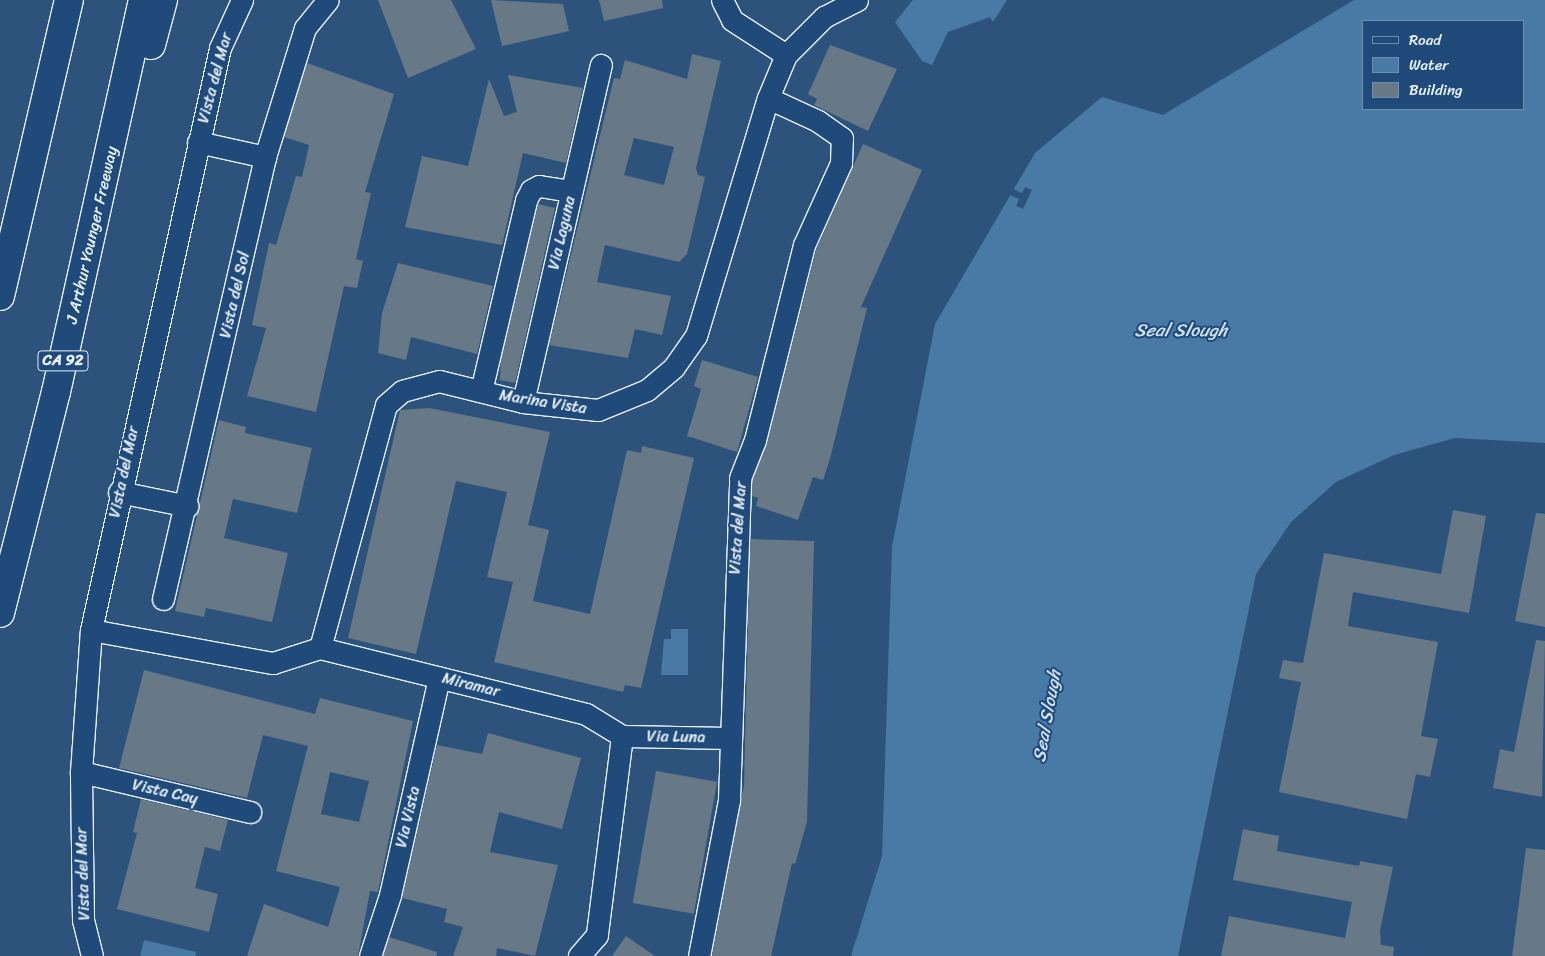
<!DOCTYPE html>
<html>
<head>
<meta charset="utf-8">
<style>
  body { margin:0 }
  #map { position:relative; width:1545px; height:956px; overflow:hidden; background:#2d537d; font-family:Sriracha,sans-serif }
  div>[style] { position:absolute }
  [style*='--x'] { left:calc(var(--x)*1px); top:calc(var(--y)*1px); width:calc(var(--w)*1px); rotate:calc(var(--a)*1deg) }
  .water>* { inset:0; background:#4979a5 }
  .pier>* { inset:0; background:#2d537d }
  .building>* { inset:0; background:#677887; transform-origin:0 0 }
  .roads { filter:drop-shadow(1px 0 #e8f1f8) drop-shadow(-1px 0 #e8f1f8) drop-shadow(0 1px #e8f1f8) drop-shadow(0 -1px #e8f1f8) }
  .street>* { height:21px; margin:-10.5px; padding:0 10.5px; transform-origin:10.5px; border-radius:10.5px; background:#1f4a7a }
  .highway>* { height:28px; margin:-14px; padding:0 14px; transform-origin:14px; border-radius:14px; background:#1f4a7a }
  span { translate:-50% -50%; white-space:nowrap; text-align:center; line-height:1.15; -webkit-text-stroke:4px #1f4a7a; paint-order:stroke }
  .shield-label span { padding:1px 4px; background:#1f4a7a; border:1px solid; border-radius:4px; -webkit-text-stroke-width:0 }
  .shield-label { font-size:15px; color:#e8f1f8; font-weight:700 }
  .street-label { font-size:16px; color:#e8f1f8 }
  .water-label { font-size:18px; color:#d0dfec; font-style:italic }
  .legend { position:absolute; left:1362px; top:20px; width:162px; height:90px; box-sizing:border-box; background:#1f4a7a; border:1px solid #6f8dac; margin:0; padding:6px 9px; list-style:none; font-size:15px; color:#e8f1f8 }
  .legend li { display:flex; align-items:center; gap:10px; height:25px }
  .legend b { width:25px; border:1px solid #6f8dac }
</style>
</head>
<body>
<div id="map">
  <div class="water">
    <div style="clip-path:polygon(913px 0,1007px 0,993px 22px,990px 17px,948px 32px,932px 65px,922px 61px,895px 22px)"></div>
    <div style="clip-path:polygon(evenodd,1354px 0,1545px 0,1545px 443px,1455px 438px,1394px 455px,1336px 482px,1291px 522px,1256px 574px,1178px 956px,851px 956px,882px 856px,892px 547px,935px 324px,1035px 153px,1102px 97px,1163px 115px,1354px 0,1364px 21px,1524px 21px,1524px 109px,1364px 109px,1364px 21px)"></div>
    <div style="clip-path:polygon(671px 629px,688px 629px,688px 675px,661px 675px,664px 639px,671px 639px)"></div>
    <div style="clip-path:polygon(144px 940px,196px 952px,195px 956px,140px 956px)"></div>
  </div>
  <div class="pier">
    <div style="clip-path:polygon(1025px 187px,1032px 190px,1023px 209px,1016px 206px,1019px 199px,1008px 194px,1011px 188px,1022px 193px)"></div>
  </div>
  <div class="building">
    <div style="clip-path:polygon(378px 0,451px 0,476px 49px,408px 78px)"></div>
    <div style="clip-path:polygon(491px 0,563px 4px,569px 31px,502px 46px)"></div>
    <div style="clip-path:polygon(599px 0,662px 0,663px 8px,604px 21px)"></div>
    <div style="clip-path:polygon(830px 45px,897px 69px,868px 131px,814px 105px,817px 99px,808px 94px)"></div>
    <div style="clip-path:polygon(evenodd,692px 54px,721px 61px,696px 168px,698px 175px,705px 177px,687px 254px,679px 262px,605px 245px,597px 282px,671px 296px,662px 335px,635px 329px,628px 358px,549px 345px,614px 78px,620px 79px,625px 60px,687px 79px,692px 54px,634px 138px,674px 147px,664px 185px,624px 175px,634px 138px)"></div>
    <div style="clip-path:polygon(307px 63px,394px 94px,365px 192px,371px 193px,356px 259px,363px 261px,357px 288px,344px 286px,316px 412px,247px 396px,266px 328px,252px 325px,269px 243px,276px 245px,296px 176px,302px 177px,309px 145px,284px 137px)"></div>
    <div style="clip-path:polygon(508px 75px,583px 88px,566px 163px,523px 153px,502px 245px,405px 227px,422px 156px,468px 166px,489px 79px,504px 116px,517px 112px)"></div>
    <div style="clip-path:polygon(863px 144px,922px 170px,861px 307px,867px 308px,830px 459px,823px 480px,813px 477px,798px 520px,756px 506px,758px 498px,752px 496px,752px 481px,767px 443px,816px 250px)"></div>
    <div style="clip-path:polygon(538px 204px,555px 208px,515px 383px,500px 380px,501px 360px)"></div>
    <div style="clip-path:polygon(398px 263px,493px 286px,477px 354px,411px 337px,406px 360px,378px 353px,382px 313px)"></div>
    <div style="clip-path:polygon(702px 360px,758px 377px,737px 452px,687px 436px,701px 389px,694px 386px)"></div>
    <div style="clip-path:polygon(429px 408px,550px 432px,528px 525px,549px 530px,533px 601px,590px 614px,627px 450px,641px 453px,642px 446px,694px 458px,641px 688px,625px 685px,623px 692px,494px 662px,513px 582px,487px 577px,507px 492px,456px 481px,416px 654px,348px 638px,400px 410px)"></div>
    <div style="clip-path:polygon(219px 420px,246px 427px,245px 433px,312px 448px,297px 513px,233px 499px,224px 538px,288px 553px,272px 622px,206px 608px,204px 617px,175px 611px)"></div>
    <div style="clip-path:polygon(1453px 510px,1486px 516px,1469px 613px,1353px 592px,1348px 626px,1438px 642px,1421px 736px,1438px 739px,1430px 777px,1416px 774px,1407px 819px,1279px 792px,1301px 682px,1279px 678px,1283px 660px,1303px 663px,1324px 553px,1441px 574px)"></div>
    <div style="clip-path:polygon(1536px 513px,1545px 514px,1545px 627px,1515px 621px)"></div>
    <div style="clip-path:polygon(750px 539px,814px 541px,807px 822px,795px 864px,792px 863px,771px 956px,712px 956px,744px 786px)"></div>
    <div style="clip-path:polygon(1536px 640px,1545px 641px,1542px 797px,1493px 788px,1500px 749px,1514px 752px)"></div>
    <div style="clip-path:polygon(evenodd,144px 670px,315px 714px,320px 698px,413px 721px,378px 892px,370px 891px,358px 956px,247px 956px,264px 904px,328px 927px,340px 887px,276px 871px,308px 746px,263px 735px,247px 798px,119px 768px,144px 670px,330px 772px,369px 781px,359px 822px,321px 814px,330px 772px)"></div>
    <div style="clip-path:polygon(488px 733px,581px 758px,562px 829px,499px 812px,490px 852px,558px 865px,535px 956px,497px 948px,496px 956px,453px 956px,463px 927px,444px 922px,447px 909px,402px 898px,437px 745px,482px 754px)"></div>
    <div style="left:656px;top:771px;width:62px;height:134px;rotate:10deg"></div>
    <div style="clip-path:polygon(141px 799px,228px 820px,220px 851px,205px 847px,195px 888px,218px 894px,209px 932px,117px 909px,137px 833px,133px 832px)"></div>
    <div style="clip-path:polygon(1243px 829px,1279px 836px,1277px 851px,1359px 866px,1360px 861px,1393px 867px,1380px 931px,1381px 945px,1394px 947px,1393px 956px,1221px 956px,1229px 916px,1345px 938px,1352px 902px,1233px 880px)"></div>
    <div style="clip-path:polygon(1526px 848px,1545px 850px,1545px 956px,1512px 956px)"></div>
    <div style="clip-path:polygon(626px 936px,655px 956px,612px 956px)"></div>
    <div style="clip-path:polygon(389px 937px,437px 952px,436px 956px,383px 956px)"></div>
  </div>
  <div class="roads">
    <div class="street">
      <div style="--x:722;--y:0;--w:22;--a:63"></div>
      <div style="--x:732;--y:20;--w:64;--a:32.9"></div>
      <div style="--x:198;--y:142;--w:69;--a:12.6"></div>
      <div style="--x:481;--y:391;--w:196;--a:-76.7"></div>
      <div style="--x:526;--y:200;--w:11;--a:-63"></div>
      <div style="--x:531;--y:190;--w:9;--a:-27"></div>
      <div style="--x:539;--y:186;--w:33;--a:9"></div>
      <div style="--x:523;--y:402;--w:346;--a:-77"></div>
      <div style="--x:119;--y:492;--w:70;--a:11.5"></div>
      <div style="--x:163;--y:599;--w:454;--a:-77"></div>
      <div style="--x:265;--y:157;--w:135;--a:-72.8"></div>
      <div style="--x:305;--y:28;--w:36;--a:-51"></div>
      <div style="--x:91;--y:630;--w:185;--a:10.3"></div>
      <div style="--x:273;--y:663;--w:49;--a:-17.7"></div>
      <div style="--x:320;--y:648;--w:274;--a:13.9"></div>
      <div style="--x:586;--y:714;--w:42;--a:31.4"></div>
      <div style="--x:622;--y:736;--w:201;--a:97.2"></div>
      <div style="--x:597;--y:935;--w:28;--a:131"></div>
      <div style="--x:320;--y:648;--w:252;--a:-74.8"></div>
      <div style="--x:386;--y:405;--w:21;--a:-41"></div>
      <div style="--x:402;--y:391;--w:38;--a:-15"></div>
      <div style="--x:439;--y:381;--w:87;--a:14"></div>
      <div style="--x:523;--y:402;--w:75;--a:6.1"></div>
      <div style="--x:598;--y:410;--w:53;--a:-22.2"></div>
      <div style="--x:647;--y:390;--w:35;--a:-40"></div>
      <div style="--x:674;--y:367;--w:38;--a:-55"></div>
      <div style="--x:696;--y:336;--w:249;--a:-73.2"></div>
      <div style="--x:768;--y:98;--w:47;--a:-67.3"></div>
      <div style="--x:786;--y:55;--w:54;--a:-45"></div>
      <div style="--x:824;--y:17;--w:37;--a:-27"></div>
      <div style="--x:622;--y:736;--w:109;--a:1.1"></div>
      <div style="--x:81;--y:772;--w:174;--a:13.3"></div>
      <div style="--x:92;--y:956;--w:38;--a:-104"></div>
      <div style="--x:83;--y:919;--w:147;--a:-90.8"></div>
      <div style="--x:81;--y:772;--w:142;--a:-86"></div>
      <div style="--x:91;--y:630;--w:596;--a:-77.5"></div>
      <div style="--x:220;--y:48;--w:53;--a:-65.4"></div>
      <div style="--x:370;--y:956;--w:64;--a:-71.8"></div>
      <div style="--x:390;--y:895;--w:223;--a:-77.3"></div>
      <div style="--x:699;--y:956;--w:159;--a:-79.1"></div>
      <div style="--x:729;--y:800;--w:322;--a:-88"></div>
      <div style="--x:740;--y:478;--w:41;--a:-68.5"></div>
      <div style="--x:755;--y:440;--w:201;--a:-75.9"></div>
      <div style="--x:804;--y:245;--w:90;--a:-65.7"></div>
      <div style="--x:841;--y:163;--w:25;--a:-88"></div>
      <div style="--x:842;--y:138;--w:29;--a:-145"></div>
      <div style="--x:818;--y:121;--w:55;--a:-155.3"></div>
    </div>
    <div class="highway">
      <div style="--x:151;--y:45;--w:47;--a:-75.1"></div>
      <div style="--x:0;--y:296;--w:304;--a:-76.9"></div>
      <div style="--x:0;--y:613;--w:228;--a:-75.8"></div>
      <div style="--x:56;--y:392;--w:402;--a:-77.5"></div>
    </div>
  </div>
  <div class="shield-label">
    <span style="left:63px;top:361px">CA 92</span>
  </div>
  <div class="street-label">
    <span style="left:215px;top:78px;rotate:-75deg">Vista del Mar</span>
    <span style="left:562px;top:233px;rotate:-77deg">Via Laguna</span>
    <span style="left:92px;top:235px;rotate:-77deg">J Arthur Younger Freeway</span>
    <span style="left:235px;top:295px;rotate:-77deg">Vista del Sol</span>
    <span style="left:543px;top:402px;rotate:9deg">Marina Vista</span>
    <span style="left:124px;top:472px;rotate:-78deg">Vista del Mar</span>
    <span style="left:738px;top:528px;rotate:-86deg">Vista del Mar</span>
    <span style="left:471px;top:685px;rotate:14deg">Miramar</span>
    <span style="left:676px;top:737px;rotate:1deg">Via Luna</span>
    <span style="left:165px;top:792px;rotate:13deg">Vista Cay</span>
    <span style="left:408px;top:817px;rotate:-77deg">Via Vista</span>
    <span style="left:83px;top:874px;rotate:-92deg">Vista del Mar</span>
  </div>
  <div class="water-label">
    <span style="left:1181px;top:330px">Seal Slough</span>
    <span style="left:1047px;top:716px;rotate:-80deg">Seal Slough</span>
  </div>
  <ul class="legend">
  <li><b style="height:6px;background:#1f4a7a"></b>Road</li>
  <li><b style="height:14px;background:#4979a5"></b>Water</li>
  <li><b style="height:14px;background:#677887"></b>Building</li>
  </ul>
</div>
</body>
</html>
